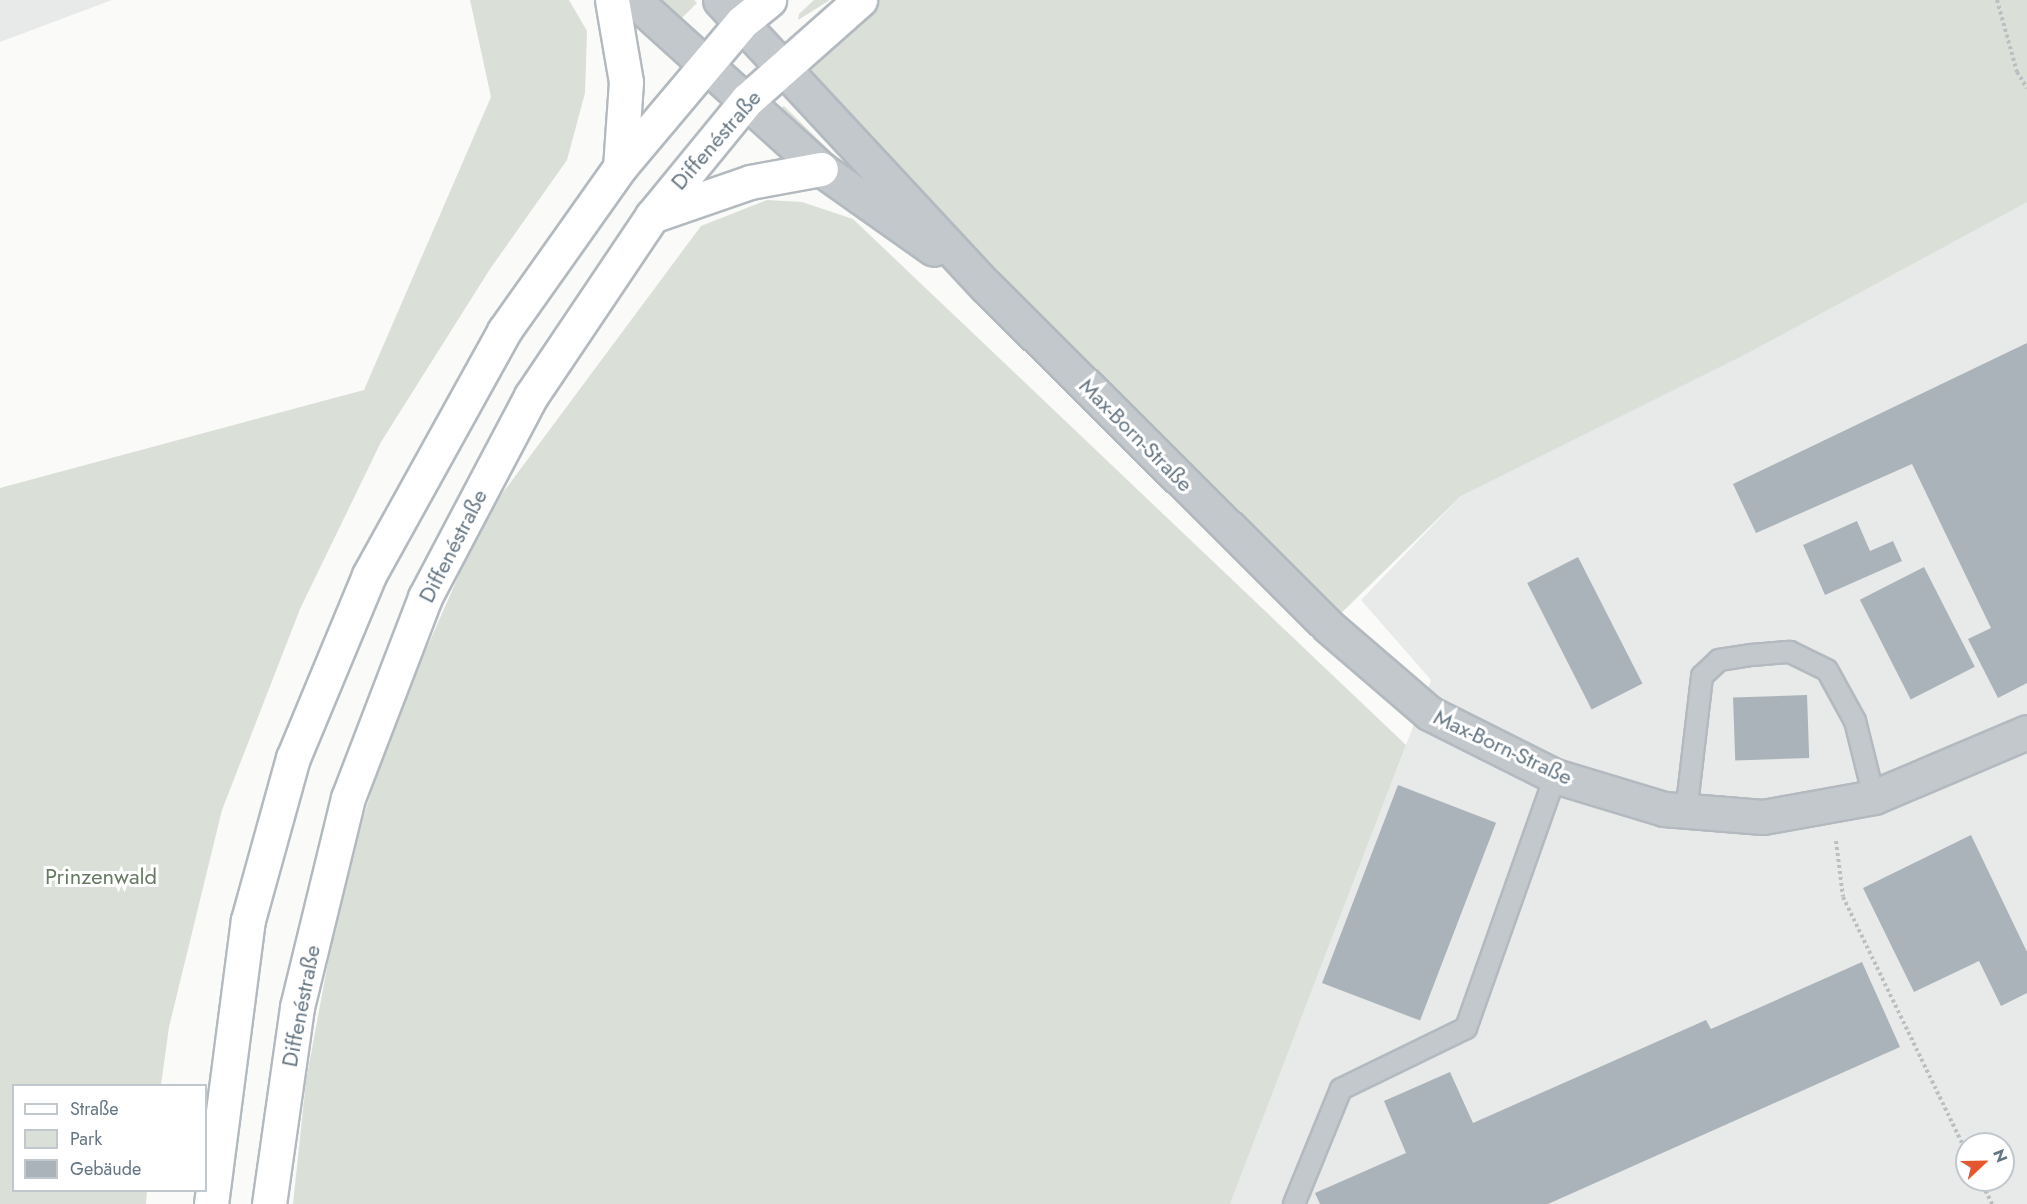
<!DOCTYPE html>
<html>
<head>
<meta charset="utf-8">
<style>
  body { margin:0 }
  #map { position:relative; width:2027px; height:1204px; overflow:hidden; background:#fafaf8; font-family:Jost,sans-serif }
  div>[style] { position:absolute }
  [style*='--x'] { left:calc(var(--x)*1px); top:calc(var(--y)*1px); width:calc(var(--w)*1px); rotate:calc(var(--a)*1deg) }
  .built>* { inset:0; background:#e8e9e9 }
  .green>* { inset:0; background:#dadfd7 }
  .building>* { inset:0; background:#aab3b9; transform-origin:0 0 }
  .path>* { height:4px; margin-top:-2px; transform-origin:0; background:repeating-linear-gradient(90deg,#bbbfc2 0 3px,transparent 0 6px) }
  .roads { filter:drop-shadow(2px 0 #b3babf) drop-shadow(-2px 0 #b3babf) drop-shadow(0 2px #b3babf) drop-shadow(0 -2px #b3babf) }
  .service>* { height:20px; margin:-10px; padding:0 10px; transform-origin:10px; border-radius:10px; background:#c3c8cc }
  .minor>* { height:33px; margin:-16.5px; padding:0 16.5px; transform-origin:16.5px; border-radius:16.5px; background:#c3c8cc }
  .secondary>* { height:33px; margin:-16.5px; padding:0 16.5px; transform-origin:16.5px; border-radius:16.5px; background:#fff }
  span { translate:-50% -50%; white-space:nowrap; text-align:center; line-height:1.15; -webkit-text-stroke:6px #fff; paint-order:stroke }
  .street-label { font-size:22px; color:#657683 }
  .park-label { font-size:22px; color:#687a64 }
  .legend { position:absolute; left:12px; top:1084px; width:195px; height:108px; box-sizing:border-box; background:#fff; border:2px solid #c1c8cd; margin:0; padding:8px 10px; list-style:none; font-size:18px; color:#657683 }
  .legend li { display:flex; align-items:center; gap:12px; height:30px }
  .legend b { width:30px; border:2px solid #c1c8cd }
  .north { position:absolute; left:1955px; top:1132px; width:60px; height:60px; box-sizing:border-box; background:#fff; border:2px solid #c1c8cd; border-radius:50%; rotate:68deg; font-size:16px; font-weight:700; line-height:24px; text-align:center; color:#657683 }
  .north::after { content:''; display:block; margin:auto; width:21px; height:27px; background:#e4572e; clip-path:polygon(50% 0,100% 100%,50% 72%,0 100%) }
</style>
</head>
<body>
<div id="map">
  <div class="built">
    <div style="clip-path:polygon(0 0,112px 0,0 42px)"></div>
    <div style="clip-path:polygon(evenodd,2027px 200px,2027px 1204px,1230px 1204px,1431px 680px,1361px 600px,1461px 496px,2027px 200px,1967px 1144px,2003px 1144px,2003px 1180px,1967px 1180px,1967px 1144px)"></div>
  </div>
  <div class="green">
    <div style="clip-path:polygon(470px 0,569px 0,587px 31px,585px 93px,567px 160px,490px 269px,381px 442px,300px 609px,222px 810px,169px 1027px,161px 1085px,14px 1086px,14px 1190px,147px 1191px,146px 1204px,0 1204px,0 488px,364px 390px,491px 97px)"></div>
    <div style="clip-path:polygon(657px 0,694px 0,697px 3px,680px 20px)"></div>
    <div style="clip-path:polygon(814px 0,830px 0,798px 20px,799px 14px)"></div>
    <div style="clip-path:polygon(860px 0,2027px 0,2027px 202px,1746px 354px,1461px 496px,1328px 626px,782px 69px)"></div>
    <div style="clip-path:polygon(784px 106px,840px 161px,834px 169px,788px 129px,780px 109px)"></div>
    <div style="clip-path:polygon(767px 200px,802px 202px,853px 219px,1406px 745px,1230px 1204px,293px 1204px,306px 1081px,336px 919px,363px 818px,392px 727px,484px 518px,701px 226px)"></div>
  </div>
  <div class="building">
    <div style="clip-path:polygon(2027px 343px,2027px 683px,1998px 698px,1968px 639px,1991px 628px,1912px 464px,1756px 533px,1733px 484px)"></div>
    <div style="clip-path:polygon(1857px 521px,1870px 551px,1893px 541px,1902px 561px,1825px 595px,1803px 545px)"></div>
    <div style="left:1578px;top:557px;width:142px;height:57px;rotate:63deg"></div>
    <div style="left:1924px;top:567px;width:112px;height:72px;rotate:63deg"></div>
    <div style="left:1807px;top:695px;width:63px;height:74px;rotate:88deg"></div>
    <div style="left:1398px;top:785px;width:105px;height:212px;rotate:21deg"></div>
    <div style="clip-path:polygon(1971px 835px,2027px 952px,2027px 993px,2001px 1006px,1979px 961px,1914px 992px,1863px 888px)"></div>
    <div style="clip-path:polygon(1862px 962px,1900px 1047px,1548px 1204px,1320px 1204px,1315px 1193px,1406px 1153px,1384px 1101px,1450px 1072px,1473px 1123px,1706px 1020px,1711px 1029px)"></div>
  </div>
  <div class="path">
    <div style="--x:1997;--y:0;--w:75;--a:74.5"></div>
    <div style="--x:2017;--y:72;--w:19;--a:58"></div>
    <div style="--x:1836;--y:841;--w:56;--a:82.9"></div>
    <div style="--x:1843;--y:897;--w:284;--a:64.2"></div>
    <div style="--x:1980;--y:1180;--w:27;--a:63"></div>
  </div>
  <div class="roads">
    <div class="service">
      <div style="--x:1686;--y:813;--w:138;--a:-83.3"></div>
      <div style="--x:1702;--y:676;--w:23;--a:-43"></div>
      <div style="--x:1719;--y:660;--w:33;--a:-9"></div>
      <div style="--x:1752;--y:655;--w:38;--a:-5"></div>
      <div style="--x:1790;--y:652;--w:41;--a:25.9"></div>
      <div style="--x:1827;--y:670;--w:58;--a:61.2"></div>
      <div style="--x:1855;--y:721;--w:78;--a:76"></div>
      <div style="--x:1294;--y:1204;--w:124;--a:-67.8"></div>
      <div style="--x:1341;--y:1089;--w:139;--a:-26"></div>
      <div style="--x:1466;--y:1028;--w:267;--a:-70.5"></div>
    </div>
    <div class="minor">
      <div style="--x:634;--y:0;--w:252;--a:42.1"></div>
      <div style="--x:821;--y:169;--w:138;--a:35.3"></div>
      <div style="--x:720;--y:0;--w:392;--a:47.1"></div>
      <div style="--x:987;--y:287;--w:481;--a:44.8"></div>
      <div style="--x:1328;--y:626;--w:133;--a:40.7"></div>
      <div style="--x:1429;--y:713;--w:141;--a:26.6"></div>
      <div style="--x:1555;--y:776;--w:114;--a:16.8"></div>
      <div style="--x:1664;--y:809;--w:99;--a:4.6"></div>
      <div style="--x:1763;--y:817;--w:113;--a:-10.2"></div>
      <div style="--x:1874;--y:797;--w:166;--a:-23"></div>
    </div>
    <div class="secondary">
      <div style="--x:612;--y:0;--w:83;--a:80.3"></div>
      <div style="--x:626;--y:82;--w:85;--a:94"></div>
      <div style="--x:652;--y:216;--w:104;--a:-19.1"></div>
      <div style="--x:750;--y:182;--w:72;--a:-10.4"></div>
      <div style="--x:211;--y:1204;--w:286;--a:-82.6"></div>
      <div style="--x:248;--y:920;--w:168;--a:-74.5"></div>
      <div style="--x:293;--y:758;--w:198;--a:-67.4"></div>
      <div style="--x:369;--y:575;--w:279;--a:-61"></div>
      <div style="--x:504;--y:331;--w:201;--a:-54.7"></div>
      <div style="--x:620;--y:167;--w:189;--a:-49.9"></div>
      <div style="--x:742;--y:22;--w:35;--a:-39"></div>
      <div style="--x:269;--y:1204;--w:199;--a:-81.9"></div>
      <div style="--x:297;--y:1007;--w:215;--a:-76.3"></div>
      <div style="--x:348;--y:798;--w:215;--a:-69"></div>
      <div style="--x:425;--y:597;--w:227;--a:-62.2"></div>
      <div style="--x:531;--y:396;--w:217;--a:-56.1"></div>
      <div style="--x:652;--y:216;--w:150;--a:-50.7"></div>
      <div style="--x:747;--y:100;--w:151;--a:-41.5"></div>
    </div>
  </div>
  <div class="street-label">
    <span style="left:716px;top:140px;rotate:-49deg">Diffenéstraße</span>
    <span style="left:1136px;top:435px;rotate:45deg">Max-Born-Straße</span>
    <span style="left:453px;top:546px;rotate:-63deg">Diffenéstraße</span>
    <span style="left:1503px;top:747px;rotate:25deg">Max-Born-Straße</span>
    <span style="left:301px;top:1006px;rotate:-79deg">Diffenéstraße</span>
  </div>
  <div class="park-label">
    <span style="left:101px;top:877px">Prinzenwald</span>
  </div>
  <ul class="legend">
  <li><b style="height:8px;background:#fff"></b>Straße</li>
  <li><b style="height:16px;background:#dadfd7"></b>Park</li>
  <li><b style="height:16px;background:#aab3b9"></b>Gebäude</li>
  </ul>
  <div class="north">N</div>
</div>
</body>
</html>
